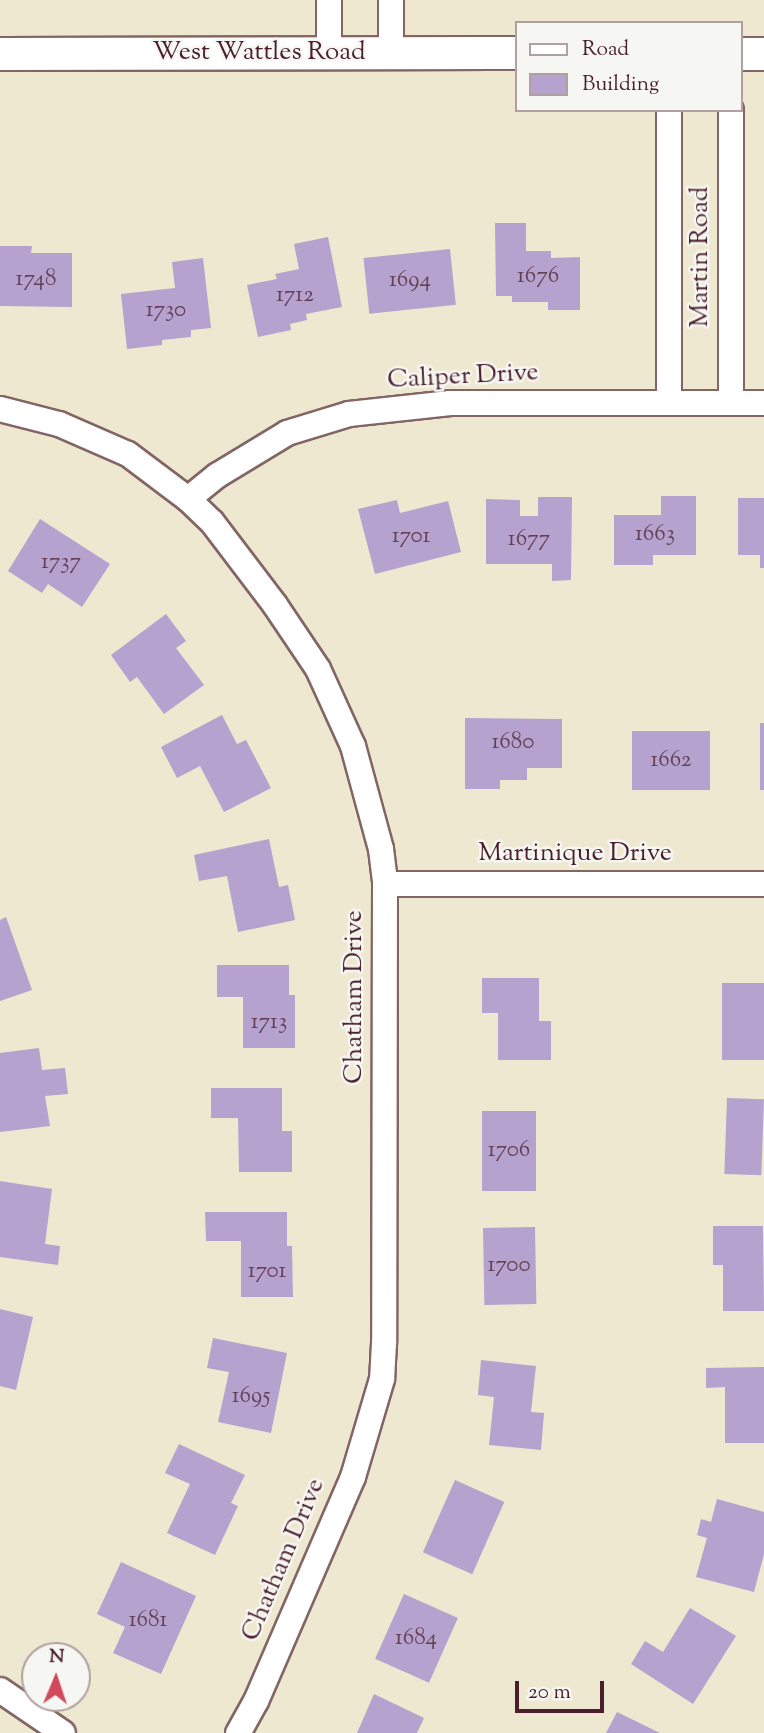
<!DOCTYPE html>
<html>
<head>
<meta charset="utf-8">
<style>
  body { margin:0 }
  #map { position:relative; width:764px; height:1733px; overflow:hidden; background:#eee8d0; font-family:"Sorts Mill Goudy",serif }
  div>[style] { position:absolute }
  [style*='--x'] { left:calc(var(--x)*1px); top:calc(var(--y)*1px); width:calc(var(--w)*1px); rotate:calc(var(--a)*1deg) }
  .building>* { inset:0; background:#b5a2cf; transform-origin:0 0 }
  .roads { filter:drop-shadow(2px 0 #836565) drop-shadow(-2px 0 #836565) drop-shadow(0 2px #836565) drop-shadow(0 -2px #836565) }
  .minor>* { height:24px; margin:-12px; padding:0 12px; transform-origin:12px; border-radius:12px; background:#fff }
  .tertiary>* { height:32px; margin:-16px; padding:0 16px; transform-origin:16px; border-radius:16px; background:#fff }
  span { translate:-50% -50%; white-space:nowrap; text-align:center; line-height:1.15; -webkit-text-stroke:5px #f6f6f2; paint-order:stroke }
  .number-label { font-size:23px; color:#654054 }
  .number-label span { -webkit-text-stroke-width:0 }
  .street-label { font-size:26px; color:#4a1f2b }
  .legend { position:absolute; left:515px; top:21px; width:228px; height:91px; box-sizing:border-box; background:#f6f6f2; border:2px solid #b1a0a2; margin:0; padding:9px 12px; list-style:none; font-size:21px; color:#4a1f2b }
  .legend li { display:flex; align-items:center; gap:14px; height:35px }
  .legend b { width:35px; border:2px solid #b1a0a2 }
  .north { position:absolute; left:21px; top:1642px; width:70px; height:70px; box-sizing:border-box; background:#f6f6f2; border:2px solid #b1a0a2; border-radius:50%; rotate:2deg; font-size:19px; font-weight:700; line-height:28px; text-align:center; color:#4a1f2b }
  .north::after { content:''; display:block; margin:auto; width:24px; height:32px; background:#d1495b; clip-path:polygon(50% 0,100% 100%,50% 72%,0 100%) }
  .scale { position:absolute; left:515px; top:1681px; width:89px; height:32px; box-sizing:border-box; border:4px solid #4a1f2b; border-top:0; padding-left:9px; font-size:21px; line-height:24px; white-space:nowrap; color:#4a1f2b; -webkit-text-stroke:5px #f6f6f2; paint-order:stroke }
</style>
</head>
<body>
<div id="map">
  <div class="building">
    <div style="clip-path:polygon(495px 223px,526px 223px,526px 251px,551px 251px,551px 258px,580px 257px,580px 310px,548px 310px,548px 302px,512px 302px,512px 296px,496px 296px)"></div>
    <div style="clip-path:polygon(328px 237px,342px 307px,306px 314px,307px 320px,290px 324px,291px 330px,258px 337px,247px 285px,277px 279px,275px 274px,299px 269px,294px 244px)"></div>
    <div style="clip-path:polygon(0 246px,32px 246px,31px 253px,72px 253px,72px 307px,0 306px)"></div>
    <div style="left:450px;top:249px;width:56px;height:87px;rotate:84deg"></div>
    <div style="clip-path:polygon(203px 258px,211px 328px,191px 330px,191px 337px,162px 340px,162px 345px,127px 349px,121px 294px,175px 288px,172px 262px)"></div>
    <div style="clip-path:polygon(661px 496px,696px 496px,696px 555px,653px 555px,653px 565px,614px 565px,614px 515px,661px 515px)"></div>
    <div style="clip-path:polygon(538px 497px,572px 497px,571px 580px,552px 581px,552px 564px,486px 564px,486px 499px,520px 500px,520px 516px,538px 516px)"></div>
    <div style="clip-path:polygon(738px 498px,764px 498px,764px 568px,760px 568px,760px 555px,738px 555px)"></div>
    <div style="clip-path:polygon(397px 500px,400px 513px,448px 501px,461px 552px,375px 574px,358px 509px)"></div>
    <div style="clip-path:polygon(40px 519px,110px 564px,82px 607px,48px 584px,42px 593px,8px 571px)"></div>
    <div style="clip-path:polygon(166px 614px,186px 641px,176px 648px,204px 685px,164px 714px,137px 677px,130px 682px,111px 655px)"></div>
    <div style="clip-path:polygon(222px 715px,237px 744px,246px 740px,271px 788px,224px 812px,200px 766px,177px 778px,161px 747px)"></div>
    <div style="clip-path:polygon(465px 718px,562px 719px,562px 768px,527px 768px,527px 780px,500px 780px,500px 789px,465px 789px)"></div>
    <div style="left:760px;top:723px;width:4px;height:67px"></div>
    <div style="left:632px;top:731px;width:78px;height:59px"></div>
    <div style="clip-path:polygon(269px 839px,279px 887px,288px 885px,295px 920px,238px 932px,227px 876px,199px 881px,194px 855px)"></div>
    <div style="clip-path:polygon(6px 917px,32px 990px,0 1001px,0 920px)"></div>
    <div style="clip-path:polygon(217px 965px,289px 965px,289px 995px,295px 995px,295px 1048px,243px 1048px,243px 997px,217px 997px)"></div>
    <div style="clip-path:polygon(482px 978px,539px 978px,539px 1021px,551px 1021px,551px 1060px,498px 1060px,498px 1013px,482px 1013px)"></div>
    <div style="left:722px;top:983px;width:42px;height:77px"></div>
    <div style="clip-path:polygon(39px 1048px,42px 1070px,65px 1068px,68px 1094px,45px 1096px,50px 1126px,0 1132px,0 1053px)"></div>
    <div style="clip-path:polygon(211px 1088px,282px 1088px,282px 1131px,292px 1131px,292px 1172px,239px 1172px,238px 1118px,211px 1118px)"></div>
    <div style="left:727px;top:1098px;width:37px;height:76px;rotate:2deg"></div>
    <div style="left:482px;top:1111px;width:54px;height:80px"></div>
    <div style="clip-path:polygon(0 1181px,52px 1189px,45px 1244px,60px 1246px,58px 1265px,0 1257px)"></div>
    <div style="clip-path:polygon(205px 1212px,287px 1212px,287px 1246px,292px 1246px,293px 1297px,241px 1297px,241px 1241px,206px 1241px)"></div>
    <div style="clip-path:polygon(713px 1226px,763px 1226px,764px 1311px,723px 1311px,723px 1265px,713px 1265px)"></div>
    <div style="left:535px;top:1227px;width:77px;height:52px;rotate:89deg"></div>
    <div style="clip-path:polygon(0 1309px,33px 1317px,16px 1390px,0 1386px)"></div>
    <div style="clip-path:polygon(213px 1338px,287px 1353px,271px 1433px,218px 1422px,229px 1372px,207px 1368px)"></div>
    <div style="clip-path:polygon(481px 1360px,536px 1366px,531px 1412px,544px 1413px,541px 1450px,489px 1445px,494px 1397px,478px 1395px)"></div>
    <div style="clip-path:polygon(764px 1367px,764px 1443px,725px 1443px,725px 1387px,706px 1388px,706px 1368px)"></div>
    <div style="clip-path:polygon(179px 1444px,245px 1475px,231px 1503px,238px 1506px,215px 1555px,167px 1533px,190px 1484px,165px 1473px)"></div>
    <div style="left:455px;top:1480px;width:54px;height:79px;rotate:24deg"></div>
    <div style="clip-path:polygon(717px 1499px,764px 1512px,764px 1554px,754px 1592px,696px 1577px,707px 1538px,697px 1535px,701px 1519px,711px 1522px)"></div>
    <div style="clip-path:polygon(121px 1562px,196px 1596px,161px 1674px,113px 1653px,125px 1627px,97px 1614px)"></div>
    <div style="left:404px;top:1594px;width:59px;height:71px;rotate:24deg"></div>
    <div style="clip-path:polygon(690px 1608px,736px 1636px,693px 1704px,631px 1664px,645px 1641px,663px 1652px)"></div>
    <div style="clip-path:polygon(374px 1694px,424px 1718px,417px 1733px,357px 1733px)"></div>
    <div style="clip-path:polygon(617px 1712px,660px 1733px,606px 1733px)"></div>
  </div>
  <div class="roads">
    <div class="minor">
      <div style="--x:391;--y:0;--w:53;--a:90"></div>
      <div style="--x:329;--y:52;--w:52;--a:-90"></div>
      <div style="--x:669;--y:110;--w:293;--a:90"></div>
      <div style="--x:731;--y:110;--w:293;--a:90"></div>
      <div style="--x:0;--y:409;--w:61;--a:14.3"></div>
      <div style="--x:59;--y:424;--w:75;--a:23.5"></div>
      <div style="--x:128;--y:454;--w:75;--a:36.9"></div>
      <div style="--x:188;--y:499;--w:33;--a:44"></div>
      <div style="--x:212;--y:522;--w:104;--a:52.8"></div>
      <div style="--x:275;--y:605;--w:77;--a:56.1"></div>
      <div style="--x:318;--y:669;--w:85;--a:65.6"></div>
      <div style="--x:353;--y:746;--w:107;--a:74.8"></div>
      <div style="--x:381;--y:849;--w:35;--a:83"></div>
      <div style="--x:385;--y:884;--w:459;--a:90.1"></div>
      <div style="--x:384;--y:1343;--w:36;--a:93"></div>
      <div style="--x:382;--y:1379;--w:102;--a:106.5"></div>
      <div style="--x:353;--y:1477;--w:244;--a:113.4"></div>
      <div style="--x:256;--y:1701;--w:37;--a:119"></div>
      <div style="--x:188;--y:499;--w:38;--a:-39"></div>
      <div style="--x:218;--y:475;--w:81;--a:-31.3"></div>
      <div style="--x:287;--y:433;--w:65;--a:-17"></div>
      <div style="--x:349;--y:414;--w:102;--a:-6.2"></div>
      <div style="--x:450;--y:403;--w:314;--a:0"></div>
      <div style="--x:385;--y:884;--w:379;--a:0"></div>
      <div style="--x:0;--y:1690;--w:76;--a:34.3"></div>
    </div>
    <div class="tertiary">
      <div style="--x:0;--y:54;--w:517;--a:-0.11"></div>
      <div style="--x:741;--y:54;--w:23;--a:0"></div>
    </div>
  </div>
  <div class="number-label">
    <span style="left:538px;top:277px">1676</span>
    <span style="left:36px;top:280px">1748</span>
    <span style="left:410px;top:281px">1694</span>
    <span style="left:295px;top:296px">1712</span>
    <span style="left:166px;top:311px">1730</span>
    <span style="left:655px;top:535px">1663</span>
    <span style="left:411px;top:537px">1701</span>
    <span style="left:529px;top:540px">1677</span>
    <span style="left:61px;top:563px">1737</span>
    <span style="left:513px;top:743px">1680</span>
    <span style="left:671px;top:761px">1662</span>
    <span style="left:269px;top:1023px">1713</span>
    <span style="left:509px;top:1151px">1706</span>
    <span style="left:509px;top:1266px">1700</span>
    <span style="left:267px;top:1272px">1701</span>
    <span style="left:251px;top:1397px">1695</span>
    <span style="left:148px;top:1621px">1681</span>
    <span style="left:416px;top:1639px">1684</span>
  </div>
  <div class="street-label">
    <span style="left:259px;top:53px">West Wattles Road</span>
    <span style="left:701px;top:257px;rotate:-90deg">Martin Road</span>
    <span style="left:463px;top:377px;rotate:-3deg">Caliper Drive</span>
    <span style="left:575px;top:854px">Martinique Drive</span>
    <span style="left:355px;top:997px;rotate:-90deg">Chatham Drive</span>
    <span style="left:284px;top:1560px;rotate:-67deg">Chatham Drive</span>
  </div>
  <ul class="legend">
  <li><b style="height:9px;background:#fff"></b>Road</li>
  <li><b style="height:19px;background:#b5a2cf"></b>Building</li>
  </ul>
  <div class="north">N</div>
  <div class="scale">20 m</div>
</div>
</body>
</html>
